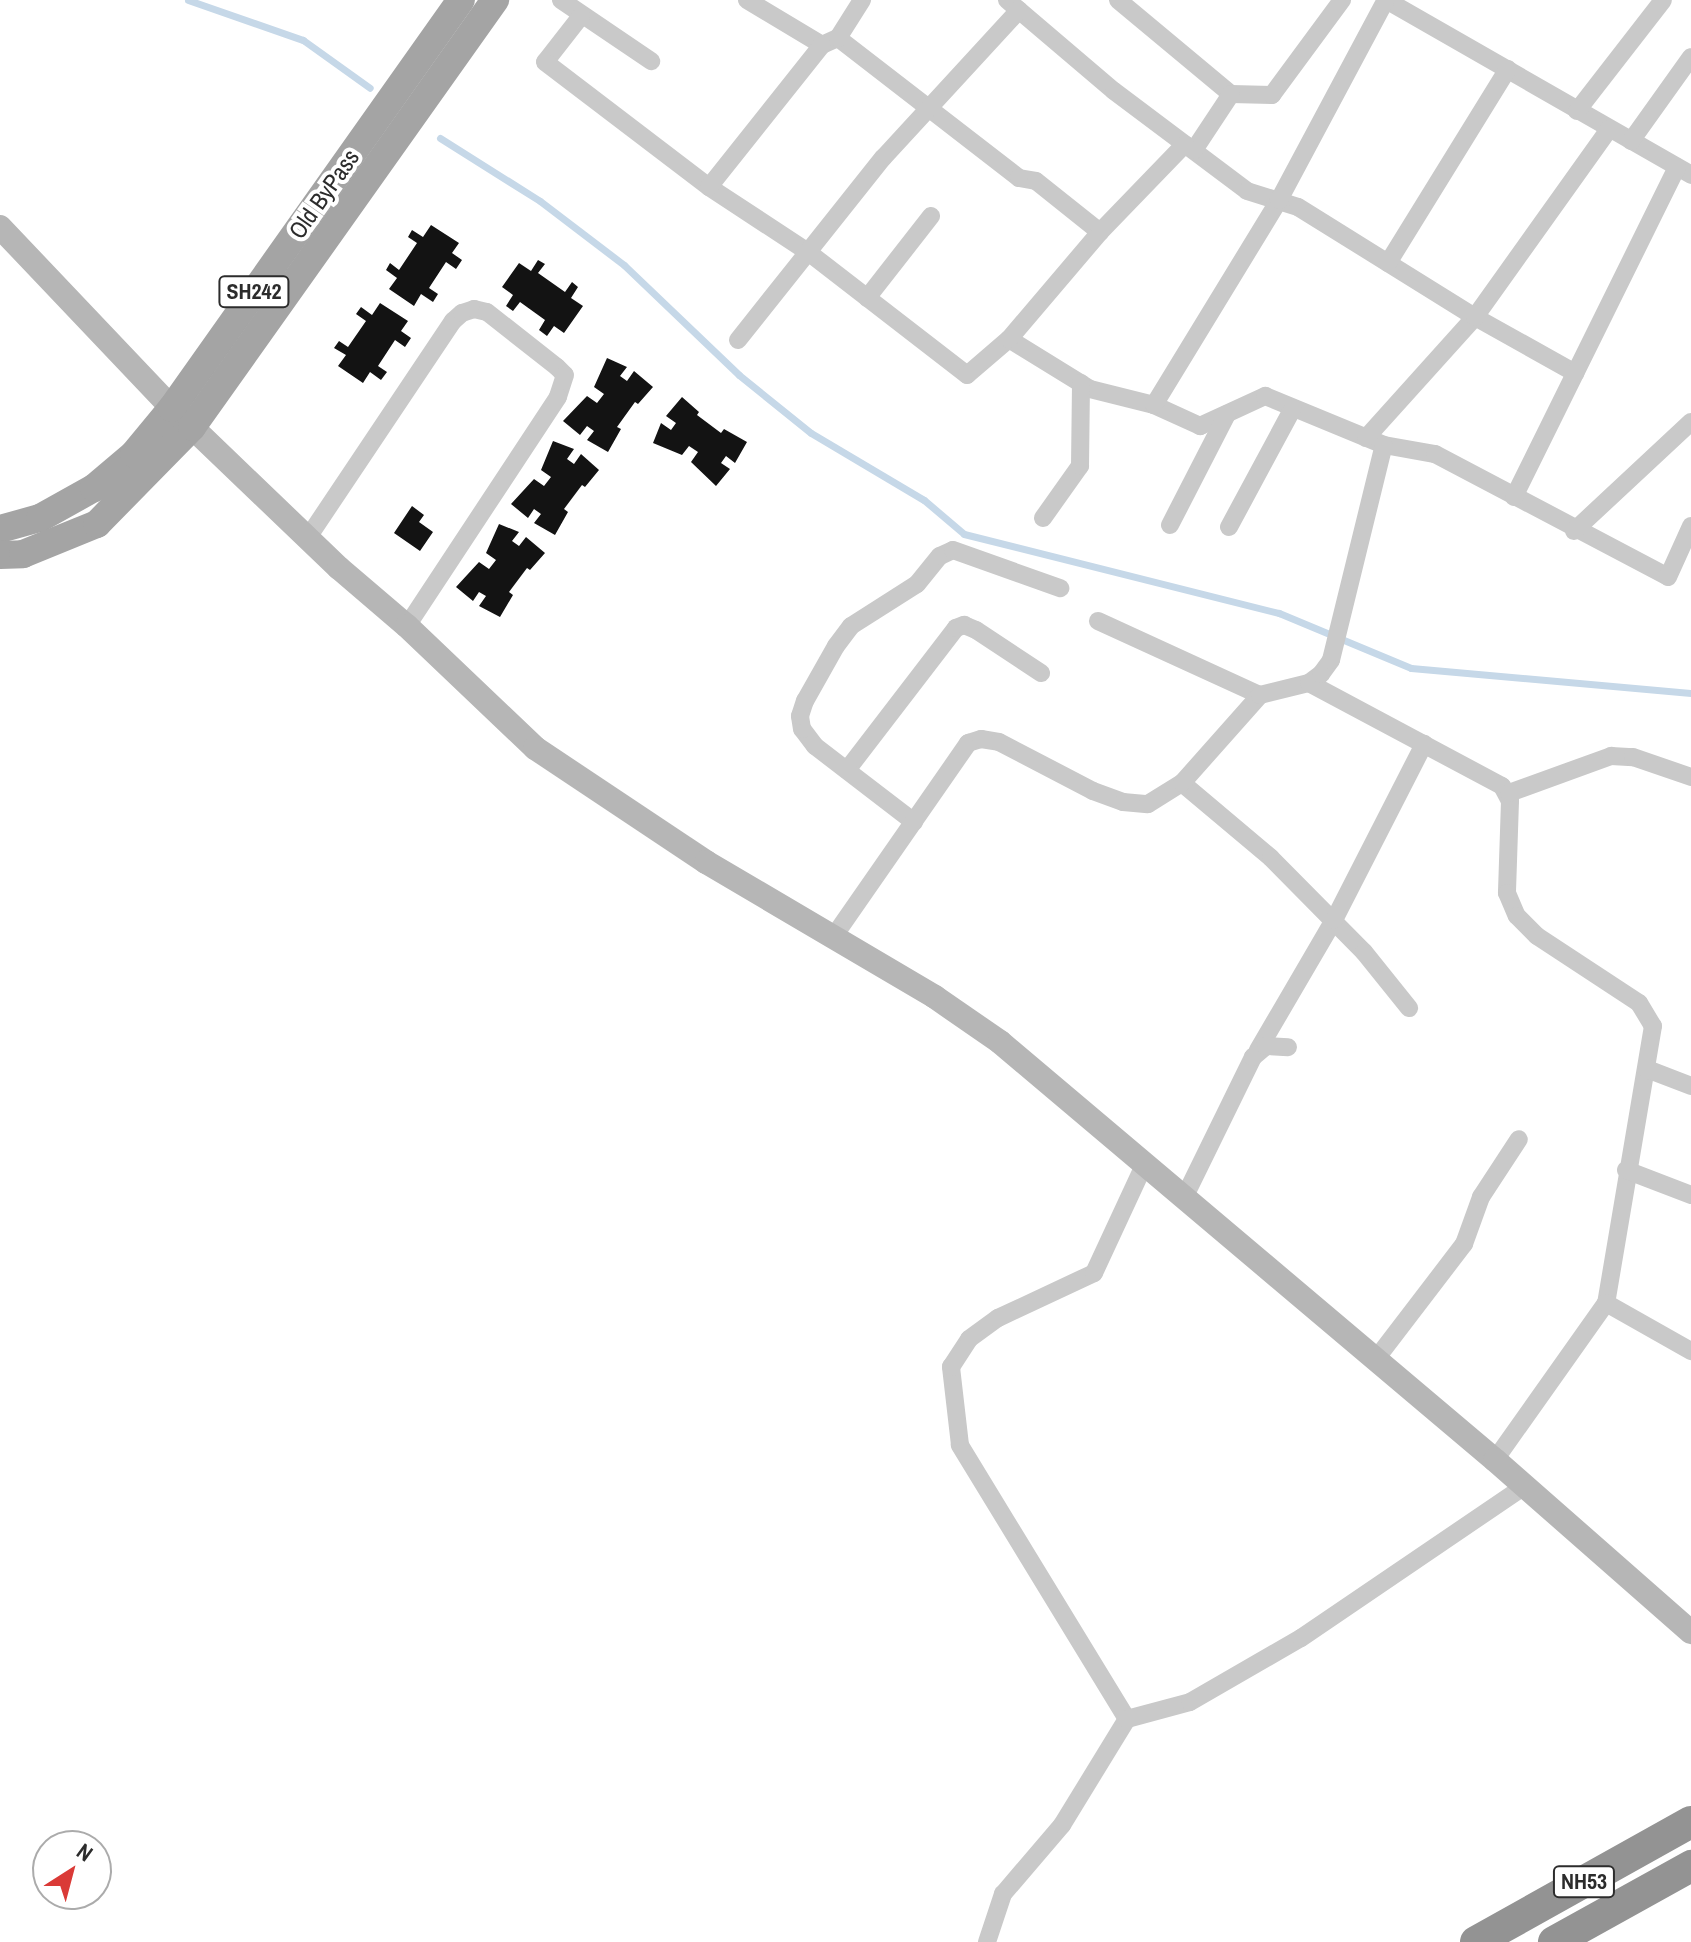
<!DOCTYPE html>
<html>
<head>
<meta charset="utf-8">
<style>
  body { margin:0 }
  #map { position:relative; width:1691px; height:1942px; overflow:hidden; background:#fff; font-family:"Archivo Narrow",sans-serif }
  div>[style] { position:absolute }
  [style*='--x'] { left:calc(var(--x)*1px); top:calc(var(--y)*1px); width:calc(var(--w)*1px); rotate:calc(var(--a)*1deg) }
  .stream>* { height:7px; margin:-3.5px; padding:0 3.5px; transform-origin:3.5px; border-radius:3.5px; background:#c6d8e8 }
  .building>* { inset:0; background:#131313 }
  .street>* { height:18px; margin:-9px; padding:0 9px; transform-origin:9px; border-radius:9px; background:#c9c9c9 }
  .secondary>* { height:24px; margin:-12px; padding:0 12px; transform-origin:12px; border-radius:12px; background:#b6b6b6 }
  .primary>* { height:28px; margin:-14px; padding:0 14px; transform-origin:14px; border-radius:14px; background:#a4a4a4 }
  .highway>* { height:32px; margin:-16px; padding:0 16px; transform-origin:16px; border-radius:16px; background:#939393 }
  span { translate:-50% -50%; white-space:nowrap; text-align:center; line-height:1.15; -webkit-text-stroke:8px #fff; paint-order:stroke }
  .shield-label span { padding:2px 6px; background:#fff; border:2px solid; border-radius:6px; -webkit-text-stroke-width:0 }
  .shield-label { font-size:22px; color:#2c2c2c; font-weight:700 }
  .street-label { font-size:24px; color:#2c2c2c }
  .north { position:absolute; left:32px; top:1830px; width:80px; height:80px; box-sizing:border-box; background:#fff; border:2px solid #ababab; border-radius:50%; rotate:36deg; font-size:22px; font-weight:700; line-height:32px; text-align:center; color:#2c2c2c }
  .north::after { content:''; display:block; margin:auto; width:28px; height:36px; background:#da3a37; clip-path:polygon(50% 0,100% 100%,50% 72%,0 100%) }
</style>
</head>
<body>
<div id="map">
  <div class="stream">
    <div style="--x:188;--y:0;--w:122;--a:19.2"></div>
    <div style="--x:303;--y:40;--w:82;--a:35.6"></div>
    <div style="--x:440;--y:138;--w:118;--a:32.2"></div>
    <div style="--x:540;--y:201;--w:106;--a:37.3"></div>
    <div style="--x:624;--y:265;--w:159;--a:43.7"></div>
    <div style="--x:739;--y:375;--w:92;--a:38.9"></div>
    <div style="--x:811;--y:433;--w:131;--a:30.7"></div>
    <div style="--x:924;--y:500;--w:52;--a:40.4"></div>
    <div style="--x:964;--y:534;--w:325;--a:14.1"></div>
    <div style="--x:1279;--y:613;--w:143;--a:22.6"></div>
    <div style="--x:1411;--y:668;--w:281;--a:5.1"></div>
  </div>
  <div class="building">
    <div style="clip-path:polygon(431px 225px,459px 243px,452px 253px,462px 260px,456px 269px,446px 262px,429px 288px,438px 294px,433px 302px,421px 294px,414px 306px,389px 289px,397px 278px,386px 270px,390px 263px,399px 270px,417px 243px,408px 237px,412px 230px,423px 237px)"></div>
    <div style="clip-path:polygon(538px 260px,545px 264px,538px 273px,565px 292px,572px 282px,578px 287px,571px 298px,583px 306px,564px 333px,554px 326px,547px 336px,539px 330px,545px 320px,520px 302px,513px 311px,506px 306px,513px 295px,502px 287px,519px 263px,531px 271px)"></div>
    <div style="clip-path:polygon(380px 303px,408px 321px,401px 331px,411px 338px,405px 347px,395px 340px,378px 366px,387px 372px,381px 380px,370px 372px,363px 383px,338px 366px,346px 355px,334px 348px,339px 341px,348px 347px,366px 321px,356px 314px,361px 307px,372px 315px)"></div>
    <div style="clip-path:polygon(607px 358px,627px 367px,620px 376px,627px 381px,634px 371px,653px 387px,638px 404px,635px 402px,617px 427px,621px 429px,608px 452px,587px 440px,594px 431px,587px 426px,580px 435px,563px 421px,587px 396px,597px 403px,604px 394px,594px 387px)"></div>
    <div style="clip-path:polygon(682px 397px,699px 412px,697px 415px,721px 433px,724px 429px,747px 442px,735px 463px,726px 456px,721px 463px,730px 469px,716px 486px,691px 462px,698px 452px,689px 446px,682px 455px,653px 443px,661px 423px,671px 430px,676px 423px,666px 416px)"></div>
    <div style="clip-path:polygon(553px 441px,574px 449px,567px 459px,574px 464px,581px 454px,599px 470px,585px 487px,582px 485px,564px 509px,568px 512px,555px 535px,534px 523px,541px 514px,534px 509px,528px 518px,511px 504px,534px 479px,544px 486px,551px 477px,541px 470px)"></div>
    <div style="clip-path:polygon(412px 506px,424px 515px,419px 522px,433px 532px,420px 551px,394px 533px)"></div>
    <div style="clip-path:polygon(499px 524px,519px 532px,512px 541px,519px 546px,526px 537px,545px 553px,530px 570px,527px 568px,509px 592px,513px 595px,500px 617px,479px 606px,486px 596px,479px 592px,473px 601px,456px 587px,479px 562px,489px 569px,496px 560px,486px 553px)"></div>
  </div>
  <div class="street">
    <div style="--x:561;--y:0;--w:109;--a:34.1"></div>
    <div style="--x:747;--y:0;--w:87;--a:31"></div>
    <div style="--x:822;--y:45;--w:17;--a:-24"></div>
    <div style="--x:838;--y:38;--w:229;--a:37.7"></div>
    <div style="--x:1019;--y:178;--w:17;--a:10"></div>
    <div style="--x:1036;--y:181;--w:82;--a:38.6"></div>
    <div style="--x:1007;--y:0;--w:140;--a:40.4"></div>
    <div style="--x:1114;--y:91;--w:166;--a:36.9"></div>
    <div style="--x:1247;--y:191;--w:53;--a:17.4"></div>
    <div style="--x:1298;--y:207;--w:208;--a:31.9"></div>
    <div style="--x:1475;--y:317;--w:115;--a:29.2"></div>
    <div style="--x:1118;--y:0;--w:147;--a:39.8"></div>
    <div style="--x:1231;--y:94;--w:41;--a:1.4"></div>
    <div style="--x:1272;--y:95;--w:118;--a:-53.6"></div>
    <div style="--x:1386;--y:0;--w:352;--a:29.8"></div>
    <div style="--x:581;--y:16;--w:58;--a:128"></div>
    <div style="--x:545;--y:62;--w:206;--a:37.3"></div>
    <div style="--x:709;--y:187;--w:118;--a:33.3"></div>
    <div style="--x:808;--y:252;--w:201;--a:37.7"></div>
    <div style="--x:967;--y:375;--w:55;--a:-40.6"></div>
    <div style="--x:1009;--y:339;--w:95;--a:31.7"></div>
    <div style="--x:1090;--y:389;--w:66;--a:14"></div>
    <div style="--x:1154;--y:405;--w:51;--a:24.5"></div>
    <div style="--x:1200;--y:426;--w:72;--a:-24.8"></div>
    <div style="--x:1265;--y:396;--w:129;--a:22.4"></div>
    <div style="--x:1384;--y:445;--w:52;--a:10"></div>
    <div style="--x:1435;--y:454;--w:263;--a:27.8"></div>
    <div style="--x:1668;--y:577;--w:56;--a:-65.7"></div>
    <div style="--x:838;--y:38;--w:45;--a:-57.7"></div>
    <div style="--x:1577;--y:111;--w:140;--a:-52.2"></div>
    <div style="--x:1631;--y:141;--w:103;--a:-54.5"></div>
    <div style="--x:1194;--y:150;--w:67;--a:-56.5"></div>
    <div style="--x:709;--y:187;--w:181;--a:-51.5"></div>
    <div style="--x:1388;--y:263;--w:228;--a:-58.3"></div>
    <div style="--x:867;--y:298;--w:104;--a:-52"></div>
    <div style="--x:1009;--y:339;--w:140;--a:-49.6"></div>
    <div style="--x:1100;--y:232;--w:122;--a:-46"></div>
    <div style="--x:738;--y:340;--w:233;--a:-51.5"></div>
    <div style="--x:883;--y:158;--w:201;--a:-47.4"></div>
    <div style="--x:1154;--y:405;--w:240;--a:-58.6"></div>
    <div style="--x:1279;--y:200;--w:227;--a:-61.9"></div>
    <div style="--x:1366;--y:438;--w:163;--a:-48"></div>
    <div style="--x:1475;--y:317;--w:231;--a:-54.5"></div>
    <div style="--x:1514;--y:497;--w:368;--a:-63.7"></div>
    <div style="--x:1043;--y:518;--w:64;--a:-54.6"></div>
    <div style="--x:1080;--y:466;--w:83;--a:-89.3"></div>
    <div style="--x:1170;--y:525;--w:125;--a:-62.8"></div>
    <div style="--x:1229;--y:527;--w:135;--a:-61.7"></div>
    <div style="--x:1574;--y:531;--w:160;--a:-43"></div>
    <div style="--x:309;--y:536;--w:259;--a:-56.2"></div>
    <div style="--x:453;--y:321;--w:12;--a:-42"></div>
    <div style="--x:462;--y:313;--w:13;--a:-18"></div>
    <div style="--x:474;--y:309;--w:13;--a:13"></div>
    <div style="--x:487;--y:312;--w:89;--a:38.2"></div>
    <div style="--x:557;--y:367;--w:11;--a:45"></div>
    <div style="--x:565;--y:375;--w:23;--a:108"></div>
    <div style="--x:558;--y:397;--w:274;--a:123.4"></div>
    <div style="--x:1098;--y:621;--w:178;--a:24.6"></div>
    <div style="--x:1309;--y:683;--w:219;--a:28.1"></div>
    <div style="--x:1502;--y:786;--w:17;--a:62"></div>
    <div style="--x:1510;--y:801;--w:92;--a:91.9"></div>
    <div style="--x:1507;--y:893;--w:25;--a:67"></div>
    <div style="--x:1517;--y:916;--w:28;--a:45"></div>
    <div style="--x:1537;--y:936;--w:122;--a:33.3"></div>
    <div style="--x:1639;--y:1003;--w:27;--a:59"></div>
    <div style="--x:1653;--y:1026;--w:281;--a:99.6"></div>
    <div style="--x:1606;--y:1303;--w:192;--a:125.3"></div>
    <div style="--x:847;--y:770;--w:179;--a:-52.5"></div>
    <div style="--x:956;--y:628;--w:9;--a:-21"></div>
    <div style="--x:964;--y:625;--w:13;--a:23"></div>
    <div style="--x:976;--y:630;--w:78;--a:33.5"></div>
    <div style="--x:1182;--y:783;--w:116;--a:40.1"></div>
    <div style="--x:1271;--y:858;--w:132;--a:45.3"></div>
    <div style="--x:1364;--y:952;--w:72;--a:51.2"></div>
    <div style="--x:1509;--y:793;--w:109;--a:-19.9"></div>
    <div style="--x:1611;--y:756;--w:22;--a:3"></div>
    <div style="--x:1633;--y:757;--w:61;--a:19"></div>
    <div style="--x:914;--y:822;--w:125;--a:-142.5"></div>
    <div style="--x:815;--y:746;--w:21;--a:-127"></div>
    <div style="--x:802;--y:729;--w:13;--a:-99"></div>
    <div style="--x:800;--y:716;--w:16;--a:-72"></div>
    <div style="--x:805;--y:701;--w:63;--a:-60.6"></div>
    <div style="--x:836;--y:646;--w:25;--a:-53"></div>
    <div style="--x:851;--y:626;--w:78;--a:-32.5"></div>
    <div style="--x:917;--y:584;--w:36;--a:-51"></div>
    <div style="--x:940;--y:556;--w:14;--a:-25"></div>
    <div style="--x:953;--y:550;--w:114;--a:19.6"></div>
    <div style="--x:832;--y:939;--w:239;--a:-55.2"></div>
    <div style="--x:968;--y:743;--w:14;--a:-17"></div>
    <div style="--x:981;--y:739;--w:18;--a:9"></div>
    <div style="--x:999;--y:742;--w:106;--a:27.5"></div>
    <div style="--x:1093;--y:791;--w:32;--a:20"></div>
    <div style="--x:1123;--y:802;--w:25;--a:5"></div>
    <div style="--x:1148;--y:804;--w:40;--a:-32"></div>
    <div style="--x:1182;--y:783;--w:118;--a:-48.4"></div>
    <div style="--x:1260;--y:695;--w:50;--a:-13.8"></div>
    <div style="--x:1309;--y:683;--w:15;--a:-37"></div>
    <div style="--x:1321;--y:674;--w:17;--a:-54"></div>
    <div style="--x:1331;--y:660;--w:221;--a:-76.2"></div>
    <div style="--x:1258;--y:1050;--w:151;--a:-59.7"></div>
    <div style="--x:1334;--y:920;--w:198;--a:-62.9"></div>
    <div style="--x:1647;--y:1069;--w:47;--a:21.1"></div>
    <div style="--x:1626;--y:1170;--w:70;--a:21"></div>
    <div style="--x:1185;--y:1196;--w:155;--a:-63.9"></div>
    <div style="--x:1253;--y:1057;--w:17;--a:-40"></div>
    <div style="--x:1266;--y:1046;--w:22;--a:3"></div>
    <div style="--x:1606;--y:1303;--w:98;--a:29.5"></div>
    <div style="--x:1376;--y:1359;--w:145;--a:-52.6"></div>
    <div style="--x:1464;--y:1244;--w:50;--a:-70.1"></div>
    <div style="--x:1481;--y:1197;--w:69;--a:-56.8"></div>
    <div style="--x:1127;--y:1719;--w:321;--a:-121.4"></div>
    <div style="--x:960;--y:1445;--w:79;--a:-96.6"></div>
    <div style="--x:951;--y:1367;--w:33;--a:-57"></div>
    <div style="--x:969;--y:1339;--w:36;--a:-36"></div>
    <div style="--x:998;--y:1318;--w:106;--a:-25.1"></div>
    <div style="--x:1094;--y:1273;--w:121;--a:-65.1"></div>
    <div style="--x:987;--y:1942;--w:51;--a:-71.6"></div>
    <div style="--x:1003;--y:1894;--w:91;--a:-49.5"></div>
    <div style="--x:1062;--y:1825;--w:124;--a:-58.5"></div>
    <div style="--x:1127;--y:1719;--w:65;--a:-15.1"></div>
    <div style="--x:1190;--y:1702;--w:128;--a:-30"></div>
    <div style="--x:1301;--y:1638;--w:271;--a:-34.2"></div>
  </div>
  <div class="secondary">
    <div style="--x:0;--y:227;--w:250;--a:46.5"></div>
    <div style="--x:172;--y:408;--w:231;--a:43.8"></div>
    <div style="--x:339;--y:568;--w:89;--a:40.5"></div>
    <div style="--x:407;--y:626;--w:177;--a:43.6"></div>
    <div style="--x:535;--y:748;--w:206;--a:33.7"></div>
    <div style="--x:706;--y:862;--w:266;--a:30.5"></div>
    <div style="--x:935;--y:997;--w:79;--a:34.7"></div>
    <div style="--x:1000;--y:1042;--w:648;--a:40.18"></div>
    <div style="--x:1495;--y:1460;--w:261;--a:41.3"></div>
  </div>
  <div class="primary">
    <div style="--x:0;--y:529;--w:41;--a:-15.4"></div>
    <div style="--x:40;--y:518;--w:62;--a:-29.1"></div>
    <div style="--x:94;--y:488;--w:52;--a:-40.4"></div>
    <div style="--x:134;--y:454;--w:60;--a:-50.4"></div>
    <div style="--x:172;--y:408;--w:500;--a:-54.7"></div>
    <div style="--x:0;--y:555;--w:23;--a:-2"></div>
    <div style="--x:23;--y:554;--w:80;--a:-22.1"></div>
    <div style="--x:97;--y:524;--w:136;--a:-45.6"></div>
    <div style="--x:192;--y:427;--w:524;--a:-54.64"></div>
  </div>
  <div class="highway">
    <div style="--x:1476;--y:1942;--w:246;--a:-29.2"></div>
    <div style="--x:1554;--y:1942;--w:157;--a:-29"></div>
  </div>
  <div class="shield-label">
    <span style="left:254px;top:292px">SH242</span>
    <span style="left:1584px;top:1882px">NH53</span>
  </div>
  <div class="street-label">
    <span style="left:324px;top:194px;rotate:-55deg">Old ByPass</span>
  </div>
  <div class="north">N</div>
</div>
</body>
</html>
